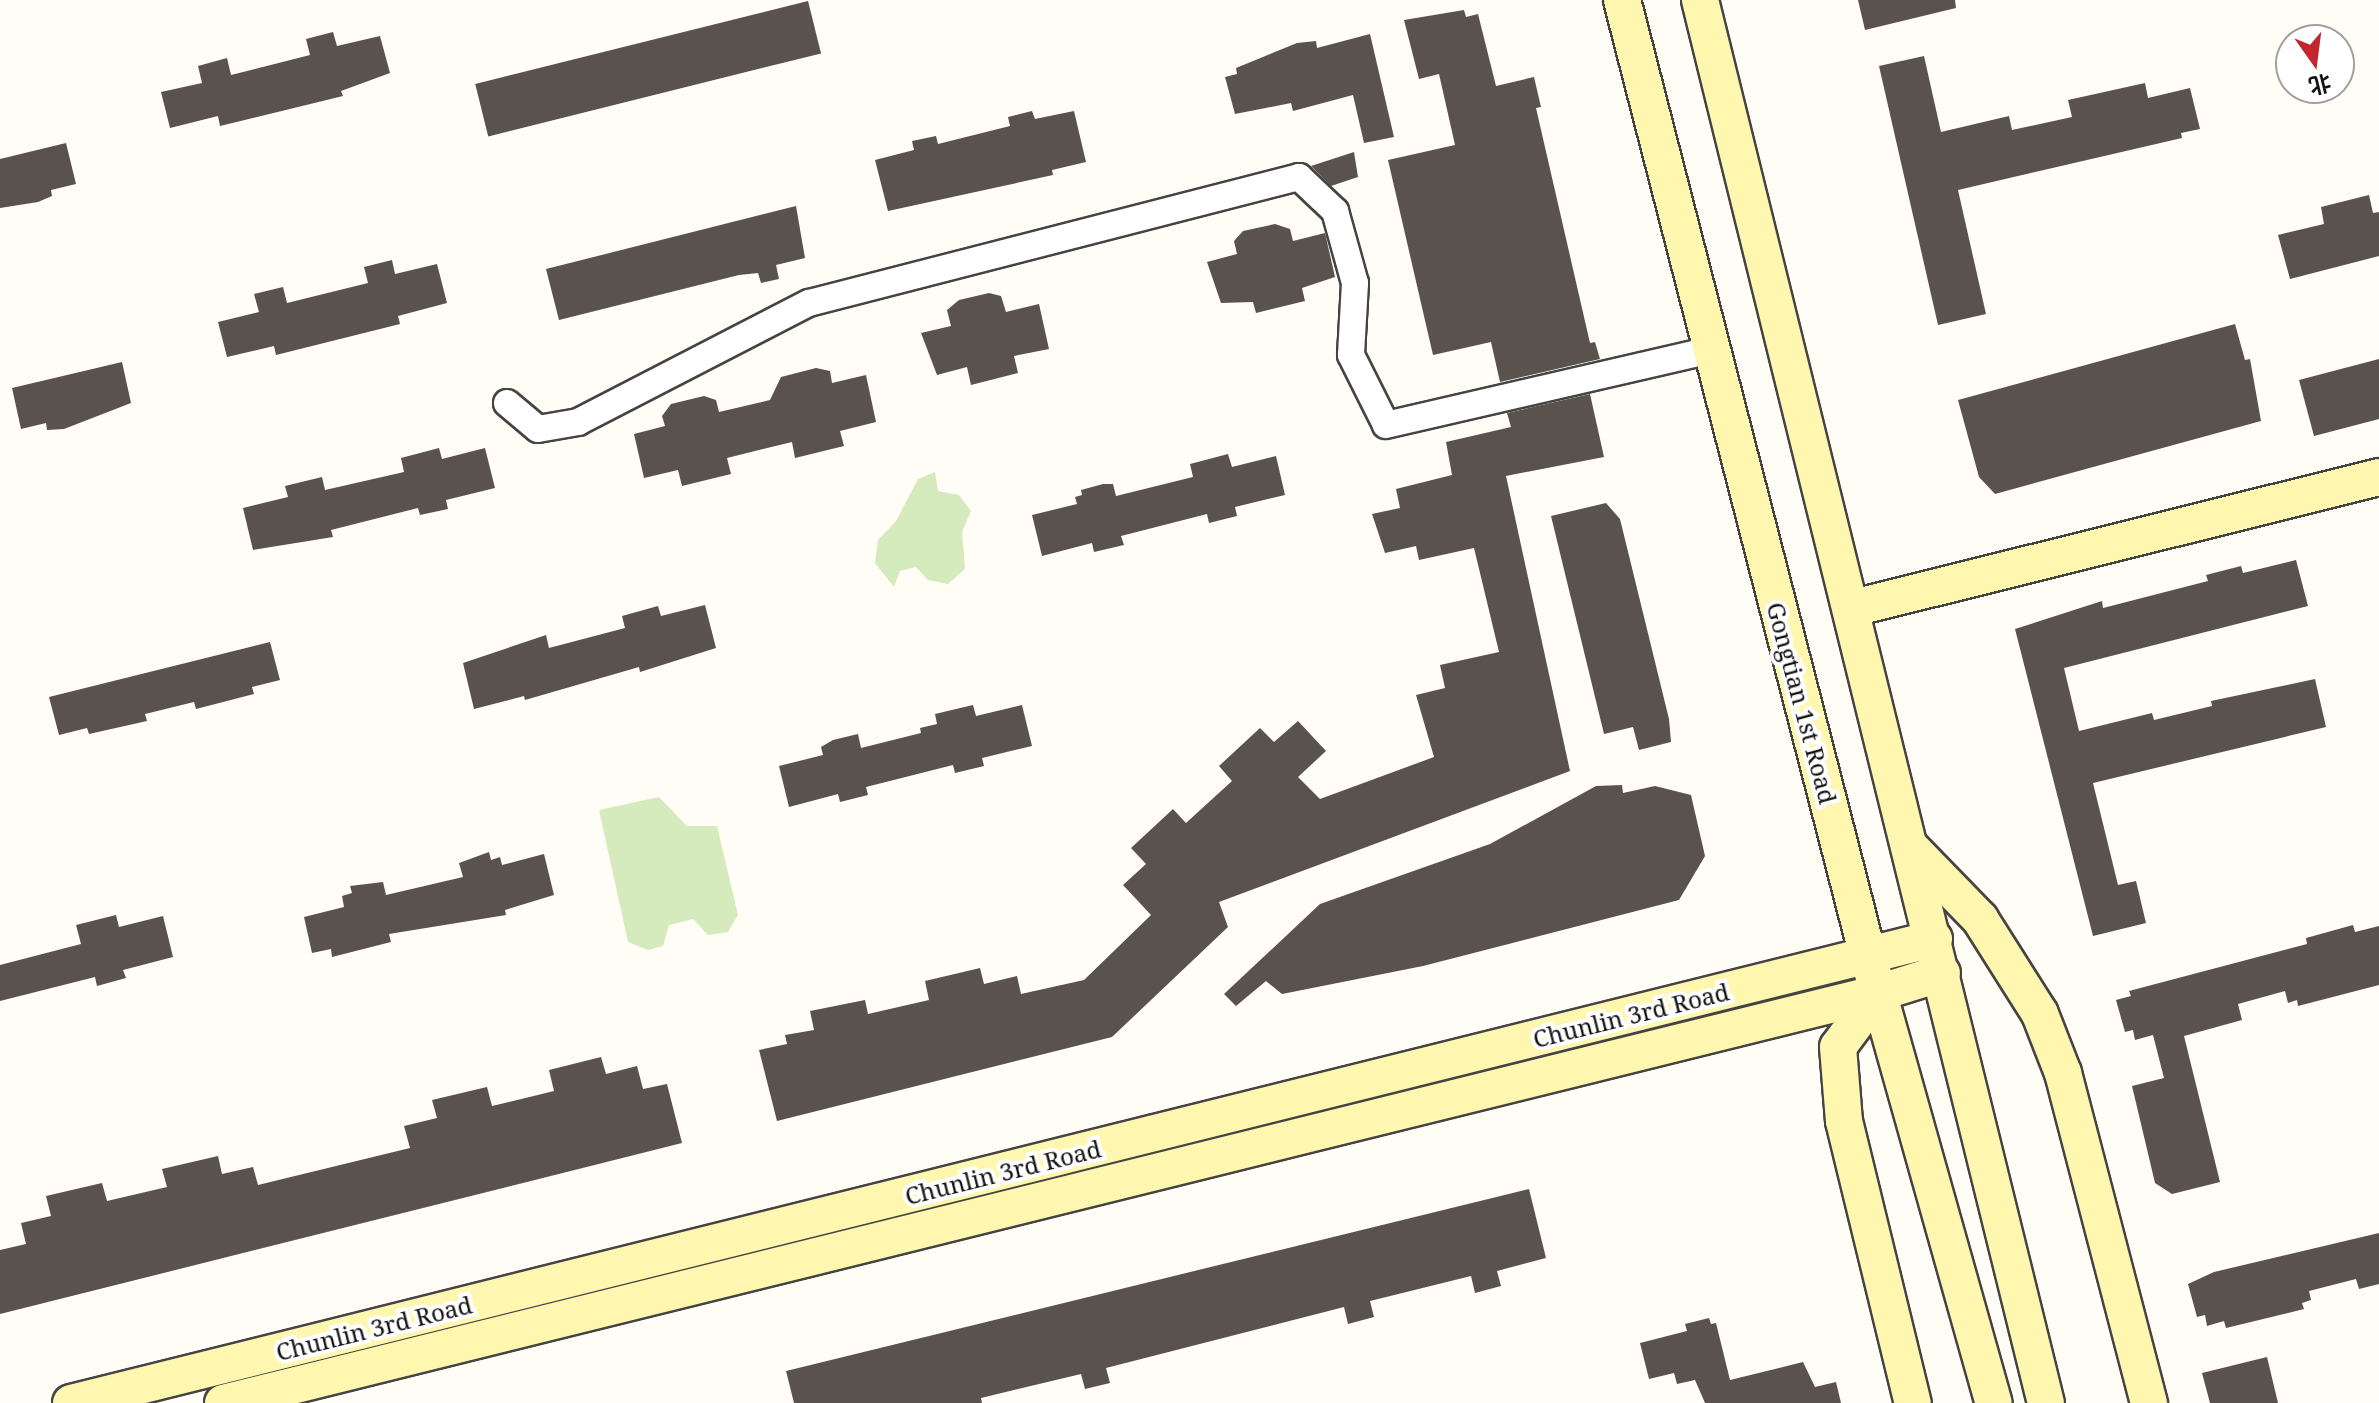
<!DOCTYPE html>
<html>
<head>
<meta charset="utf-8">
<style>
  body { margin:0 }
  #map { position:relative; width:2379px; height:1403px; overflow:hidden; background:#fffdf5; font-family:"Noto Serif","Noto Sans SC",serif }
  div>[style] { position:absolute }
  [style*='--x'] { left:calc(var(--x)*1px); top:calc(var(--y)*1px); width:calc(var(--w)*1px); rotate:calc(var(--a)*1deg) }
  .green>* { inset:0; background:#d5ebbd }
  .building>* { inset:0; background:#5a524d; transform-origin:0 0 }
  .roads { filter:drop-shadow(2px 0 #444) drop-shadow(-2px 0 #444) drop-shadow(0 2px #444) drop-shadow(0 -2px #444) }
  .street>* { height:26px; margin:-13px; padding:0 13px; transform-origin:13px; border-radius:13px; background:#fff }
  .secondary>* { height:36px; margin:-18px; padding:0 18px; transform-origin:18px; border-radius:18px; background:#fff6b0 }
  span { translate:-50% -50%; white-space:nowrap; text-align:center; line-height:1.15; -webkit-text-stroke:8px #fff; paint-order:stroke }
  .street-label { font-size:24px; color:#111 }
  .north { position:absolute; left:2275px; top:24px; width:80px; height:80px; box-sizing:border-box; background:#fff; border:2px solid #a0a0a0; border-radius:50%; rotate:166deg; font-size:22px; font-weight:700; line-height:32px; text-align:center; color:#111 }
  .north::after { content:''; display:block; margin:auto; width:28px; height:36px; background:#c4262e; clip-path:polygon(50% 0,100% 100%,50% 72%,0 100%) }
</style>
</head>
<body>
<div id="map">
  <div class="green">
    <div style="clip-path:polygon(935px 472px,938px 491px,959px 495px,971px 511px,962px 532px,965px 569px,948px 584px,928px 580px,916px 567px,900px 571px,894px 587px,875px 563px,878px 540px,896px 521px,918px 479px)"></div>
    <div style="clip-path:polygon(659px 797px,687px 826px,717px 826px,738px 915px,728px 932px,708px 935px,693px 919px,669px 925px,663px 946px,648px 950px,628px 942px,599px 810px)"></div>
  </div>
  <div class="building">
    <div style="clip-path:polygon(1858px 0,1955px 0,1956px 8px,1865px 30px)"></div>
    <div style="left:808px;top:1px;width:54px;height:343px;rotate:76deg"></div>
    <div style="clip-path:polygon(1464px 10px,1466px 17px,1478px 14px,1496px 86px,1534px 77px,1541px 107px,1536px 108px,1590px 343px,1595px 342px,1600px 359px,1500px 382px,1491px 342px,1433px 355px,1388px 160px,1455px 145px,1439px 74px,1419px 79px,1404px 20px)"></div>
    <div style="clip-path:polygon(333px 32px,337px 46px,380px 36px,390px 73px,341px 91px,343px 96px,220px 126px,218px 116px,170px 128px,161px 92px,202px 83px,198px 66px,227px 58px,231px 75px,310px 55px,306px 39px)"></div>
    <div style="clip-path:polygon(1370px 34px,1394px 137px,1364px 143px,1353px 95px,1293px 111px,1291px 103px,1235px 114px,1225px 77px,1237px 74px,1236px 68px,1297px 43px,1316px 41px,1317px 48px)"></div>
    <div style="clip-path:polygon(1924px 56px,1941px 132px,2009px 116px,2012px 130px,2072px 117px,2068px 100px,2145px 83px,2148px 98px,2190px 88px,2200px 129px,2181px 133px,2182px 138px,1958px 190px,1986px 314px,1938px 325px,1879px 66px)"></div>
    <div style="clip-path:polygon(1032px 111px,1035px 119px,1074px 111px,1086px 162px,1052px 170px,1053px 175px,888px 211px,875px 160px,914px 150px,912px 141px,936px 136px,938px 144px,1010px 126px,1008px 117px)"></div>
    <div style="clip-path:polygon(66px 143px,76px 184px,51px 190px,52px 196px,38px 202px,0 208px,0 159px)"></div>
    <div style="clip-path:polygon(1354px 152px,1358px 177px,1331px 186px,1311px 166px)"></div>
    <div style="clip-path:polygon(2369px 195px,2373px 213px,2379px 212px,2379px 256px,2290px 279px,2278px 235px,2324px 224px,2321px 207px)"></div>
    <div style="clip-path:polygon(796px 206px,805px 258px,776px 265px,779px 279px,761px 283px,758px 273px,739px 275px,559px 320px,546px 269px)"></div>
    <div style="clip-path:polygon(1275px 224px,1290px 229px,1293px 241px,1325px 233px,1335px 277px,1302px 288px,1305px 301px,1256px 313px,1253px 302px,1221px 303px,1207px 262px,1237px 254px,1234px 241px,1243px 231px)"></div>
    <div style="clip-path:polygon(392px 260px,395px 274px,437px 264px,447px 303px,398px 316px,400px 324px,276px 355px,274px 346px,227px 357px,218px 322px,259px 312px,254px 294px,283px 287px,287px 303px,368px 283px,364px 267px)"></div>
    <div style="clip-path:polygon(989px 293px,1001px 296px,1006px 312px,1039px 304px,1049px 349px,1014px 356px,1018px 373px,971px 385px,967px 367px,937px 375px,921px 333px,951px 326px,947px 310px,959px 300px)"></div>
    <div style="clip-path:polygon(2235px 324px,2245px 360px,2250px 359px,2261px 421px,1995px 494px,1979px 477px,1958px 400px)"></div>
    <div style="clip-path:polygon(2379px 359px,2379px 419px,2314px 436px,2299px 380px)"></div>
    <div style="clip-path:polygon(122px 362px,131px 403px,64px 429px,47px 430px,46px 423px,21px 429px,12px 388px)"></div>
    <div style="clip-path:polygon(816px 368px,830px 371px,832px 383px,866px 375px,876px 422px,840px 431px,844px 446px,795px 458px,792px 442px,759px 450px,727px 458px,731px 474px,682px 486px,678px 470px,644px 478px,634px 434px,665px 426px,662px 416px,671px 404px,704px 396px,716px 400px,719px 412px,770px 400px,781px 377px)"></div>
    <div style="clip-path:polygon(1590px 394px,1604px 457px,1506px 476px,1570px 771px,1219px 902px,1228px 927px,1112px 1037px,777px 1121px,759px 1050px,787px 1044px,785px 1035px,814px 1030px,810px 1011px,865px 1000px,868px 1014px,929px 1000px,925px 981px,980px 968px,984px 984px,1017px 976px,1021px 994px,1084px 980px,1151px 915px,1123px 885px,1146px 864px,1131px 848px,1173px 809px,1186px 823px,1232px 781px,1219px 766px,1260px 728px,1274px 742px,1298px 721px,1326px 751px,1298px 777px,1320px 799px,1434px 757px,1416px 695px,1445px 688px,1440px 665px,1499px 652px,1474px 548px,1419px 560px,1416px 546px,1385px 553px,1372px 514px,1400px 508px,1396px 489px,1452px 475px,1446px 442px,1511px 427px,1507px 413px)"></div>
    <div style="clip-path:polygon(439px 448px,442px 459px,485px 448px,495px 488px,446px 500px,448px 509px,420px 515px,418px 508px,331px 530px,333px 537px,253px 550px,243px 508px,288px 497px,285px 486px,322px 477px,325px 490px,404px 472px,401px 458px)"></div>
    <div style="clip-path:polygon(1228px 454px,1232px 467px,1276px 456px,1285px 495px,1235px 507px,1237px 516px,1209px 523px,1207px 514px,1121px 536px,1124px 545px,1094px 552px,1092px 543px,1042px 556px,1032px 515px,1077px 504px,1075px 497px,1082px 495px,1081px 490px,1103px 484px,1113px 484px,1116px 496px,1193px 477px,1190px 464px)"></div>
    <div style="clip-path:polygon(1606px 503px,1620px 519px,1669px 719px,1671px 742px,1639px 750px,1633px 727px,1604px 734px,1551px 516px)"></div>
    <div style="clip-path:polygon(2296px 560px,2308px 606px,2064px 668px,2079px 731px,2152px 713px,2154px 720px,2212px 706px,2211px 701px,2315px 679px,2326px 727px,2093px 783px,2118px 885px,2136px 881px,2146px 923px,2093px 936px,2015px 629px,2102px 601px,2103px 608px,2208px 581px,2206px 575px,2241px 566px,2243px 573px)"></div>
    <div style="clip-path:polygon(705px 605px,716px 648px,640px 672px,639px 667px,525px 700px,524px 696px,474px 709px,463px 663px,546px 635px,549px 648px,625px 628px,622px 616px,658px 606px,661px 616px)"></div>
    <div style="clip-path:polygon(270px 642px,280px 680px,252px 687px,254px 694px,196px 709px,194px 702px,145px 714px,147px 721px,89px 734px,87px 728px,59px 735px,49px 697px)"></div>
    <div style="clip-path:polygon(973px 705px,976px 716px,1022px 705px,1032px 746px,982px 758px,984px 766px,955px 773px,953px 765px,866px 787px,868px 795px,840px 802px,838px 794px,789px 807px,779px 766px,823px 755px,821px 747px,833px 740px,858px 734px,861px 748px,921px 733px,920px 728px,937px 724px,935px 714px)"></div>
    <div style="clip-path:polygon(1622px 785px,1623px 793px,1655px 786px,1691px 795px,1705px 856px,1679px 900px,1423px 966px,1282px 994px,1266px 981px,1236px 1006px,1224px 994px,1320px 904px,1490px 844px,1596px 786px)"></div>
    <div style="clip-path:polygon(489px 852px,491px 860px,500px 857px,502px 865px,544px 854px,554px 895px,505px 910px,506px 915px,389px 934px,391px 942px,332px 957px,331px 949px,312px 953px,304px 917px,344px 907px,342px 896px,352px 893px,350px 886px,383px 882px,386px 895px,463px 877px,459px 863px)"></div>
    <div style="clip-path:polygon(116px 915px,119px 927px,163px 916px,173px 957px,123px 970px,126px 978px,97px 986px,95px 977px,0 1001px,0 965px,81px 944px,76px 925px)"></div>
    <div style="clip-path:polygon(2353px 925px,2355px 932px,2379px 926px,2379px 985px,2298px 1006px,2297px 1000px,2288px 1003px,2285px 991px,2238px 1004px,2242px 1020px,2184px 1036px,2220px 1182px,2172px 1194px,2155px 1183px,2132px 1086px,2164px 1078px,2153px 1035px,2135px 1040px,2133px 1030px,2125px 1032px,2116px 1000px,2131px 996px,2129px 991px,2307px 944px,2306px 938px)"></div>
    <div style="clip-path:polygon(601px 1057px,606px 1074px,637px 1066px,643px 1089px,667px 1084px,682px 1143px,0 1314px,0 1250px,26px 1244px,21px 1223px,51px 1216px,46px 1196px,102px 1183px,107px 1201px,167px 1187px,162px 1169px,218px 1156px,222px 1174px,253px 1167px,258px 1185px,336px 1166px,410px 1148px,404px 1126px,437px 1118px,432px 1100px,487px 1087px,492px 1106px,554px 1091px,549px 1070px)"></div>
    <div style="clip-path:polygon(1529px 1189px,1546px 1258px,1497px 1271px,1501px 1286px,1475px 1293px,1471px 1276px,1370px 1301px,1374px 1317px,1348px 1324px,1344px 1307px,1106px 1368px,1110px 1383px,1085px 1389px,1081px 1374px,981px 1398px,982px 1403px,794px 1403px,786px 1371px)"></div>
    <div style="clip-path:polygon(2379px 1233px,2379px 1284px,2359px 1289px,2356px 1279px,2309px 1291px,2311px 1300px,2302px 1303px,2304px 1309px,2226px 1328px,2224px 1321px,2207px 1326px,2205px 1315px,2197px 1317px,2188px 1284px,2214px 1272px)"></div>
    <div style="clip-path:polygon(1709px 1318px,1711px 1324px,1716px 1323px,1730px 1380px,1803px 1362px,1815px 1387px,1836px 1382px,1841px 1403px,1705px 1403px,1695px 1380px,1677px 1384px,1674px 1373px,1649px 1379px,1640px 1343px,1687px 1331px,1685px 1324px)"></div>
    <div style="clip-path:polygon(2267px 1357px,2278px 1403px,2210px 1403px,2202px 1373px)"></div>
  </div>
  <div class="roads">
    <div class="street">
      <div style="--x:507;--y:403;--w:40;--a:40"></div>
      <div style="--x:538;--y:429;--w:41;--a:-9.9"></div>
      <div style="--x:578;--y:422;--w:260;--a:-27.3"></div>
      <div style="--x:809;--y:303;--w:506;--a:-14.42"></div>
      <div style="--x:1299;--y:177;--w:50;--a:43.4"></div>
      <div style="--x:1335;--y:211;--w:75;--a:74.5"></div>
      <div style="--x:1355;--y:283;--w:72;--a:93.2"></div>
      <div style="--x:1351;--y:355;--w:78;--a:63.4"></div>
      <div style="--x:1386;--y:425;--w:335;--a:-13"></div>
    </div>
    <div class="secondary">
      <div style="--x:1622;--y:0;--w:987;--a:75.57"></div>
      <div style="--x:1868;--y:956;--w:464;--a:74.3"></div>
      <div style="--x:1700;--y:0;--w:1445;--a:76.15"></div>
      <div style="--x:1853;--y:608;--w:542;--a:-13.98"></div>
      <div style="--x:1912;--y:849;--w:98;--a:45.8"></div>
      <div style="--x:1980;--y:919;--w:112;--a:57.7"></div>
      <div style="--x:2040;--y:1014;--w:63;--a:68.7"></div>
      <div style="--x:2063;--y:1073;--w:341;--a:75.4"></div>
      <div style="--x:1878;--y:993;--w:67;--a:126.5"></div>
      <div style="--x:1838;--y:1047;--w:74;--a:85.4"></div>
      <div style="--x:1844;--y:1121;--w:290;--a:76.3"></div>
      <div style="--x:71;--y:1403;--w:1920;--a:-13.99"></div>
      <div style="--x:223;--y:1403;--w:1705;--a:-13.91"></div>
      <div style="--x:1878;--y:993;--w:67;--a:-17.4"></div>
    </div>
  </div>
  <div class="street-label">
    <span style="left:1802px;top:703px;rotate:75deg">Gongtian 1st Road</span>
    <span style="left:1631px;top:1015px;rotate:-14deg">Chunlin 3rd Road</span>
    <span style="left:1003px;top:1172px;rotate:-14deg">Chunlin 3rd Road</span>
    <span style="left:374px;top:1328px;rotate:-14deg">Chunlin 3rd Road</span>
  </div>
  <div class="north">北</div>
</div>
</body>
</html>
